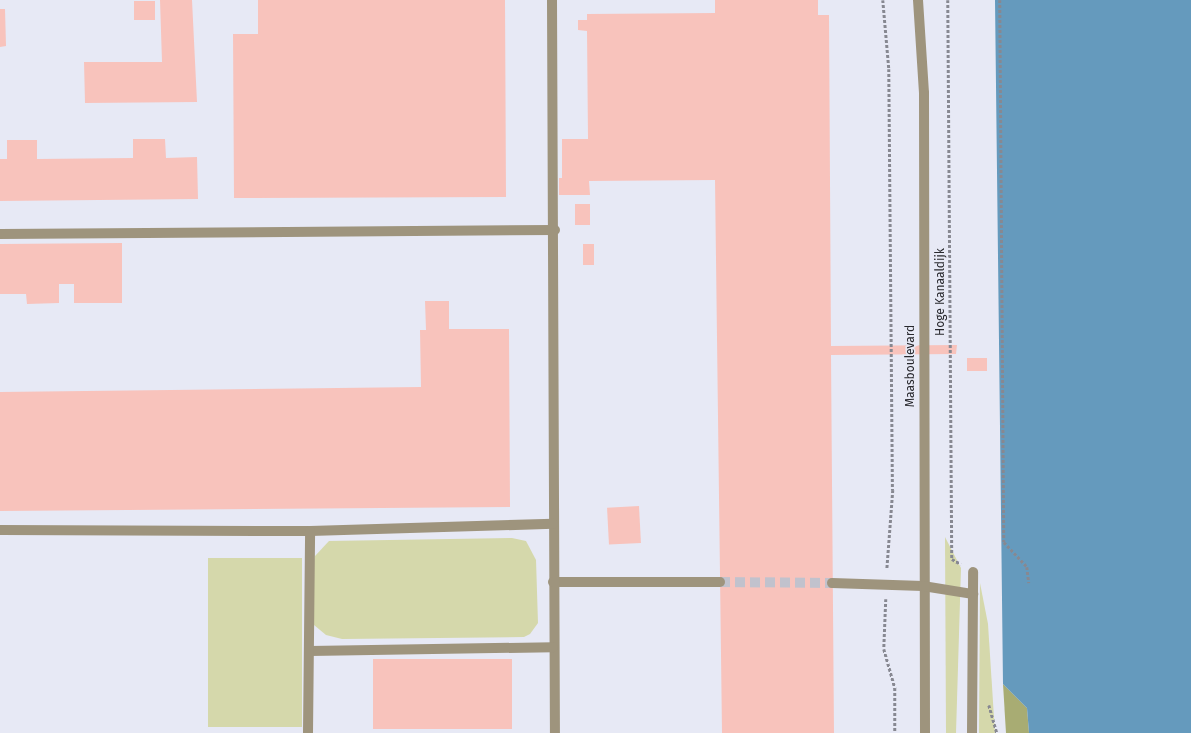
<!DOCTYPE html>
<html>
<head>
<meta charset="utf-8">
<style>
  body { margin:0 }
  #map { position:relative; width:1191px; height:733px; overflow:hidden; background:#e7e9f5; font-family:"Fira Sans",sans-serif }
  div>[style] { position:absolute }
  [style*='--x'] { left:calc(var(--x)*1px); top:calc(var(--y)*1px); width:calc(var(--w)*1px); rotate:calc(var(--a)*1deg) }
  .green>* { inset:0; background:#d5d8ab; transform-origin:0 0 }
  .forest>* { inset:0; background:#a8ac73 }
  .water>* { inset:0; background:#659abd }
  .building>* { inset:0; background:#f8c3bc; transform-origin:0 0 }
  .minor-tunnel>* { height:10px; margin-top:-5px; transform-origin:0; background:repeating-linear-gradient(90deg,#c1c2cd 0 10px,transparent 0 15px) }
  .path>* { height:2.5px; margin-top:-1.25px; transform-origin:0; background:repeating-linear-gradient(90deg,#878891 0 3px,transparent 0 5px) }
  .minor>* { height:10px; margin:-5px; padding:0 5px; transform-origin:5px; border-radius:5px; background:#9e947d }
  span { translate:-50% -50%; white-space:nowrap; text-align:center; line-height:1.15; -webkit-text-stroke:3px #e7e9f5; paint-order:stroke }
  .street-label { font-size:12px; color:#28282d }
</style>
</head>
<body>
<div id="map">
  <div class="green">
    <div style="clip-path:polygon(945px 537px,961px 568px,956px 733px,946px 733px)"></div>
    <div style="clip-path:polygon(512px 538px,526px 541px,536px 560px,538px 623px,530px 634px,524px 637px,342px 639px,326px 635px,314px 625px,313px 565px,315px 556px,329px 541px)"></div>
    <div style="left:208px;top:558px;width:94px;height:169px"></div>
    <div style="clip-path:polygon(980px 583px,988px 624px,995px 733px,979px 733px)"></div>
  </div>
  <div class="forest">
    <div style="clip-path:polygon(1003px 684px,1027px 708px,1029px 733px,1006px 733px)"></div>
  </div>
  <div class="water">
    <div style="clip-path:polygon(995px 0,1191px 0,1191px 733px,1029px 733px,1027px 708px,1003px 684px)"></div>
  </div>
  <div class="building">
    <div style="clip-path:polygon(160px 0,192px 0,197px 102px,85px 103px,84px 62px,162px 62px)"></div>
    <div style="clip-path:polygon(258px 0,505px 0,506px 197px,234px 198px,233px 34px,258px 34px)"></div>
    <div style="clip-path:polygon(715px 0,818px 0,818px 15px,829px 15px,831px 346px,957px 345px,956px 354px,831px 355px,834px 733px,722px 733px,715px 180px,589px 181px,590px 195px,559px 195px,559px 178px,562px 178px,562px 139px,588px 139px,587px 31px,578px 30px,578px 20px,587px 20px,587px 14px,715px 13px)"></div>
    <div style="left:134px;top:1px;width:21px;height:19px"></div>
    <div style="clip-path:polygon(0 9px,5px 9px,6px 46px,0 47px)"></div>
    <div style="clip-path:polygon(133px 139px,165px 139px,166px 158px,197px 157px,198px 199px,0 201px,0 159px,7px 159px,7px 140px,37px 140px,37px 159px,133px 158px)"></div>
    <div style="left:590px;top:204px;width:21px;height:15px;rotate:90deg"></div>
    <div style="clip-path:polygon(122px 243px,122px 303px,74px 303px,74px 284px,59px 284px,59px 303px,27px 304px,26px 294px,0 294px,0 244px)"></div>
    <div style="left:583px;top:244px;width:11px;height:21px"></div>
    <div style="clip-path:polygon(425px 301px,449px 301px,449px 329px,509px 329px,510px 507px,0 511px,0 392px,421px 387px,420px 330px,426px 330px)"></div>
    <div style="left:967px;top:358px;width:20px;height:13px"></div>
    <div style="left:639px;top:506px;width:37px;height:32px;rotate:87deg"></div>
    <div style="left:512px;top:659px;width:70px;height:139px;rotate:90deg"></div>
  </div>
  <div class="minor-tunnel">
    <div style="--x:720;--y:582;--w:112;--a:0.5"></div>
  </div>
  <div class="path">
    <div style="--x:883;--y:0;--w:69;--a:85"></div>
    <div style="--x:889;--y:69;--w:421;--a:89.5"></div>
    <div style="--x:893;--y:490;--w:80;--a:94.3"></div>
    <div style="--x:948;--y:0;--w:559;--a:89.59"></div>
    <div style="--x:952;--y:559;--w:10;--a:29"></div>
    <div style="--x:1000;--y:0;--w:542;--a:89.58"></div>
    <div style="--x:1004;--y:542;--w:34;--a:47"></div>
    <div style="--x:1027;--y:567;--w:16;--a:83"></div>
    <div style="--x:886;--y:599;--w:50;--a:92.3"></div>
    <div style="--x:884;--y:649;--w:41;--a:74.2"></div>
    <div style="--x:895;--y:688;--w:45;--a:90"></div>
    <div style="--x:989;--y:705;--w:29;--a:74"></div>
  </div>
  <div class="minor">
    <div style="--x:552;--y:0;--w:733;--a:89.77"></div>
    <div style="--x:918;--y:0;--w:93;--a:86.3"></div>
    <div style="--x:924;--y:93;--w:640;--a:89.91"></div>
    <div style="--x:0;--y:234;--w:555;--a:-0.41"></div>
    <div style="--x:0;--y:530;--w:310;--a:0.2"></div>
    <div style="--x:310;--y:531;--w:243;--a:-1.7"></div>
    <div style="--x:553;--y:582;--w:167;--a:0"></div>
    <div style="--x:832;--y:583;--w:91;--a:1.9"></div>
    <div style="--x:923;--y:586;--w:51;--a:9.1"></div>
    <div style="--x:310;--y:651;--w:243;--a:-0.9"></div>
    <div style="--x:308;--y:733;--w:202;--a:-89.4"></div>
    <div style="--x:972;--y:733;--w:161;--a:-89.6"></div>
  </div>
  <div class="street-label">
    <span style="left:941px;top:292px;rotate:-90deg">Hoge Kanaaldijk</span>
    <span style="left:911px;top:366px;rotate:-90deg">Maasboulevard</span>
  </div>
</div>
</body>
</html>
